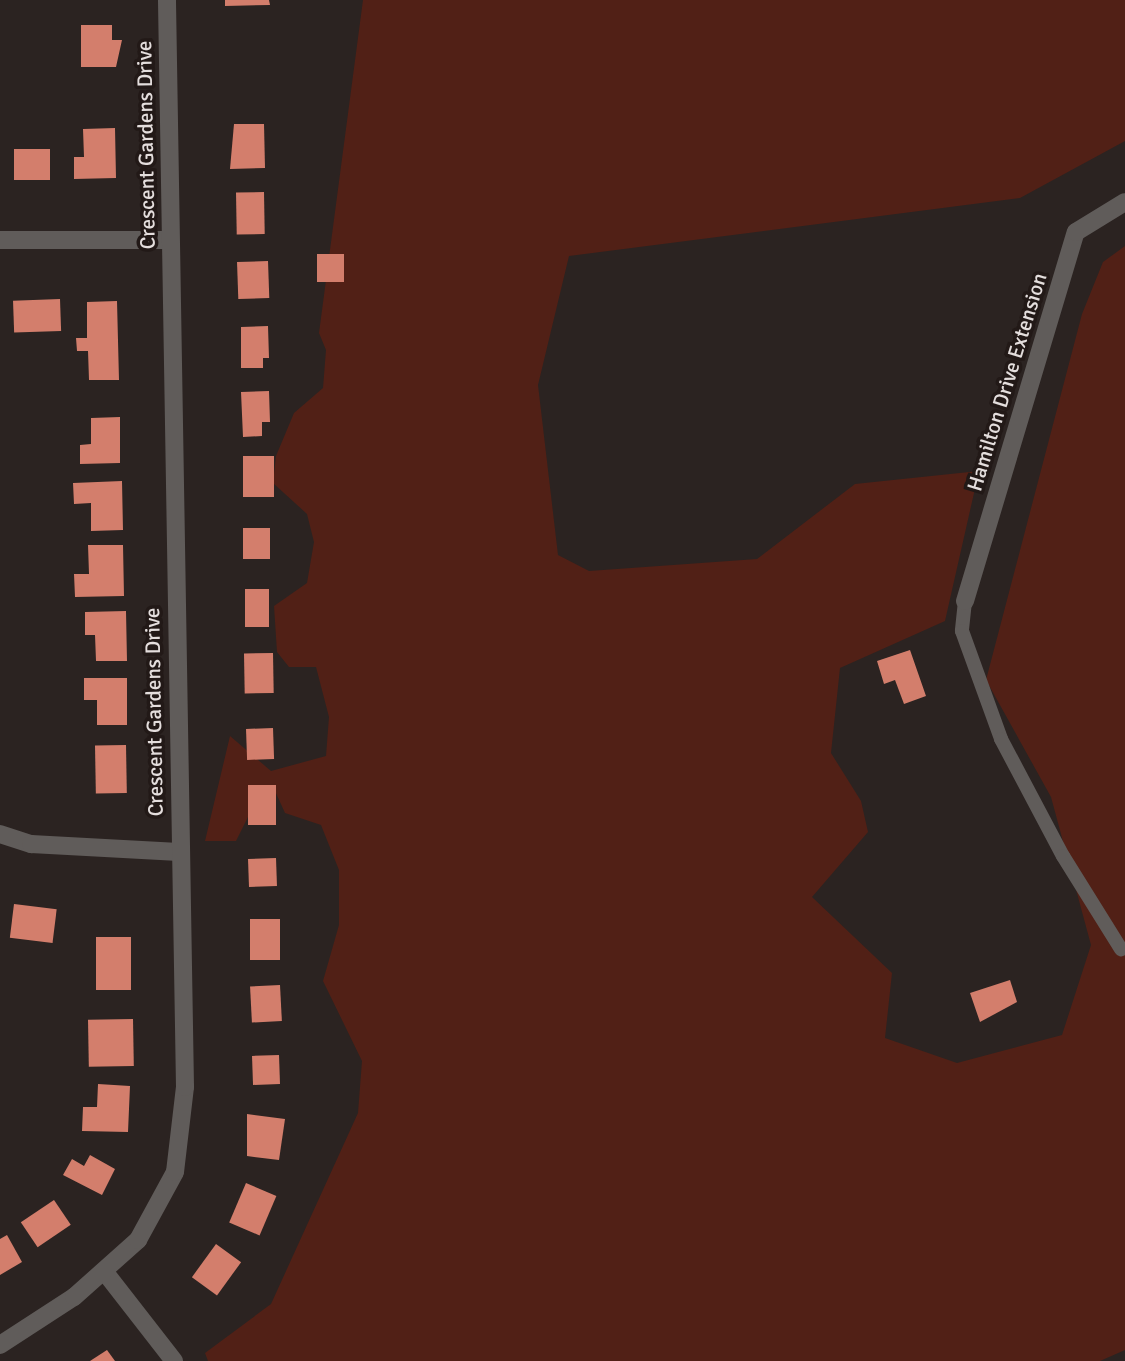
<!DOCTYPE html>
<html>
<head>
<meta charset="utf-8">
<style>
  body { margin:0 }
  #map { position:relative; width:1125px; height:1361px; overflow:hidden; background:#2b2321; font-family:Signika,sans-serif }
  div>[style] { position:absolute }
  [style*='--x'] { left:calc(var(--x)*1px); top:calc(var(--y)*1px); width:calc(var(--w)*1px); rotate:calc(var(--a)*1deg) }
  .green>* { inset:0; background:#512016 }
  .building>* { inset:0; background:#d37e6c; transform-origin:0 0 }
  .service>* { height:14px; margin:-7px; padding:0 7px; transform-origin:7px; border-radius:7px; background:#605c5a }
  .minor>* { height:18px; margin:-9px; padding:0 9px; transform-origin:9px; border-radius:9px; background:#605c5a }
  span { translate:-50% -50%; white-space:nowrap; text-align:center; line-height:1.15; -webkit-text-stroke:7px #221917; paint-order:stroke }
  .street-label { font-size:21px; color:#e4dedd }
</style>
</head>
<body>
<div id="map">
  <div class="green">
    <div style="clip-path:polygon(363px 0,1125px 0,1125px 141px,1020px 198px,569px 256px,538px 385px,558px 555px,589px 571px,757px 559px,855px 484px,979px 471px,945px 621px,840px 668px,831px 753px,861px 801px,868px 832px,812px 897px,892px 973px,885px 1038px,957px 1063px,1062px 1035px,1091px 945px,1051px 797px,986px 680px,1082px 314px,1103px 262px,1125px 246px,1125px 1350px,1100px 1361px,208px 1361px,205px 1353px,271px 1304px,358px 1113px,362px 1061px,323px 981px,339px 925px,339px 870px,321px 825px,285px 813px,275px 791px,256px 801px,236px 841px,205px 841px,230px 736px,271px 771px,326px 756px,329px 717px,316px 667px,289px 667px,277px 652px,274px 606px,307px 583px,314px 542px,307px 514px,273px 483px,276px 456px,294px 413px,323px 388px,326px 350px,319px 333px)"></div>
  </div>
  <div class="building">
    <div style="clip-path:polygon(225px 0,269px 0,270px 5px,225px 6px)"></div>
    <div style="clip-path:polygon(81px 25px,112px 25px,112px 40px,122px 40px,116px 67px,81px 67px)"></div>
    <div style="clip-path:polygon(234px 124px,264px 124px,265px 168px,230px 169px)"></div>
    <div style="clip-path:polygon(115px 128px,116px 178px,74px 179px,74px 157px,84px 157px,83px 129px)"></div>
    <div style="left:50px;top:149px;width:31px;height:36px;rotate:90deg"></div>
    <div style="left:264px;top:192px;width:42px;height:28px;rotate:89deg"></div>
    <div style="left:317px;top:254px;width:27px;height:28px"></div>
    <div style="left:268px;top:261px;width:37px;height:31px;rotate:88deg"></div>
    <div style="left:60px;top:299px;width:32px;height:47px;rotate:88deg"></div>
    <div style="clip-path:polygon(117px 301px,119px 380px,89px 380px,88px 351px,77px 351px,76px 338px,87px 338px,87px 302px)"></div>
    <div style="clip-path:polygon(268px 326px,269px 358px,263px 358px,263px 368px,241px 368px,241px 327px)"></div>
    <div style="clip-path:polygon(269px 391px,270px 422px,262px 422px,262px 436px,243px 437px,241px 392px)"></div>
    <div style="clip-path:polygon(120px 417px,120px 463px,80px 464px,80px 445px,91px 444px,91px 418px)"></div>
    <div style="left:243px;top:456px;width:31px;height:41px"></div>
    <div style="clip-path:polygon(122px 481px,123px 530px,91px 531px,91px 503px,74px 504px,73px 483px)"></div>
    <div style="left:243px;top:528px;width:27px;height:31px"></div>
    <div style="clip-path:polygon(88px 545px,123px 545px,124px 596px,75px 597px,74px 574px,89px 574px)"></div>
    <div style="left:245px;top:589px;width:24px;height:38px"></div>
    <div style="clip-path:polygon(126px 611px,127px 661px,96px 661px,95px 635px,85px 635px,85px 612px)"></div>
    <div style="clip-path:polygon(910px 650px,926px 696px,904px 704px,895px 680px,884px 684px,877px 661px)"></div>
    <div style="left:273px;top:653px;width:40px;height:29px;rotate:89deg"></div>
    <div style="clip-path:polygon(84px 678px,127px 678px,127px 725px,97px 725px,97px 700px,84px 700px)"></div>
    <div style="left:273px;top:728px;width:31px;height:27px;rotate:88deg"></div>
    <div style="left:126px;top:745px;width:48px;height:31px;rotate:89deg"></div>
    <div style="left:248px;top:785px;width:28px;height:40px"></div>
    <div style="left:276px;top:858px;width:28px;height:28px;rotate:88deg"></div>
    <div style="left:14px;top:904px;width:43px;height:34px;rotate:7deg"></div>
    <div style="left:250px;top:919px;width:30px;height:41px"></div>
    <div style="left:96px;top:937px;width:35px;height:53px"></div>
    <div style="clip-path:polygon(1010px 980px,1017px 1002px,980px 1022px,970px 993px)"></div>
    <div style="left:280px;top:985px;width:36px;height:30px;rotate:87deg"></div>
    <div style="left:133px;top:1019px;width:47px;height:45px;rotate:89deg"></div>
    <div style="left:279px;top:1055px;width:29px;height:27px;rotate:88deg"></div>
    <div style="clip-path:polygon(98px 1084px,130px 1086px,128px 1132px,82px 1131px,83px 1107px,97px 1107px)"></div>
    <div style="clip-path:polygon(247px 1114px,285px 1119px,279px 1160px,247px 1156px)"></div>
    <div style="clip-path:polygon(90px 1155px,115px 1169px,102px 1195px,63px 1175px,72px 1159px,84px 1166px)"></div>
    <div style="left:246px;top:1183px;width:33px;height:43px;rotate:23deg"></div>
    <div style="left:54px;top:1200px;width:30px;height:40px;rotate:56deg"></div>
    <div style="clip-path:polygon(7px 1235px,22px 1262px,0 1275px,0 1239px)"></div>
    <div style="left:216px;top:1244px;width:31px;height:41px;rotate:36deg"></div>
    <div style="clip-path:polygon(107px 1350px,115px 1361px,90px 1361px)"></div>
  </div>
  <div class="service">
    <div style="--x:965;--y:601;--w:30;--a:96"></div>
    <div style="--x:962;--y:631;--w:115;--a:70.1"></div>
    <div style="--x:1001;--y:739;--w:132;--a:62.1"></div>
    <div style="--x:1063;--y:856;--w:110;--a:58.1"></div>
  </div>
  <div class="minor">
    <div style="--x:0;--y:240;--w:170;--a:0"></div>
    <div style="--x:965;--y:601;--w:385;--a:-73.3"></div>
    <div style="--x:1076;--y:232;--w:57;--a:-31.5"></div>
    <div style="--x:0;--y:834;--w:33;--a:18"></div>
    <div style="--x:31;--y:844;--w:148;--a:3.1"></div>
    <div style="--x:104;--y:1271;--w:114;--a:52.1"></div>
    <div style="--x:0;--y:1345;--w:88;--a:-33"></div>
    <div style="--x:74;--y:1297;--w:86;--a:-41.7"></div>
    <div style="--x:138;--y:1240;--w:77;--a:-61.4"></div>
    <div style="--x:175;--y:1172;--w:86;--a:-83.3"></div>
    <div style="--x:185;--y:1087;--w:1087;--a:-90.95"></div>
  </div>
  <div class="street-label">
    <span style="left:146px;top:145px;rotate:-91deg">Crescent Gardens Drive</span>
    <span style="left:1007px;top:382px;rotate:-73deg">Hamilton Drive Extension</span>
    <span style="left:154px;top:712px;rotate:-91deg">Crescent Gardens Drive</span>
  </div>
</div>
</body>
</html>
